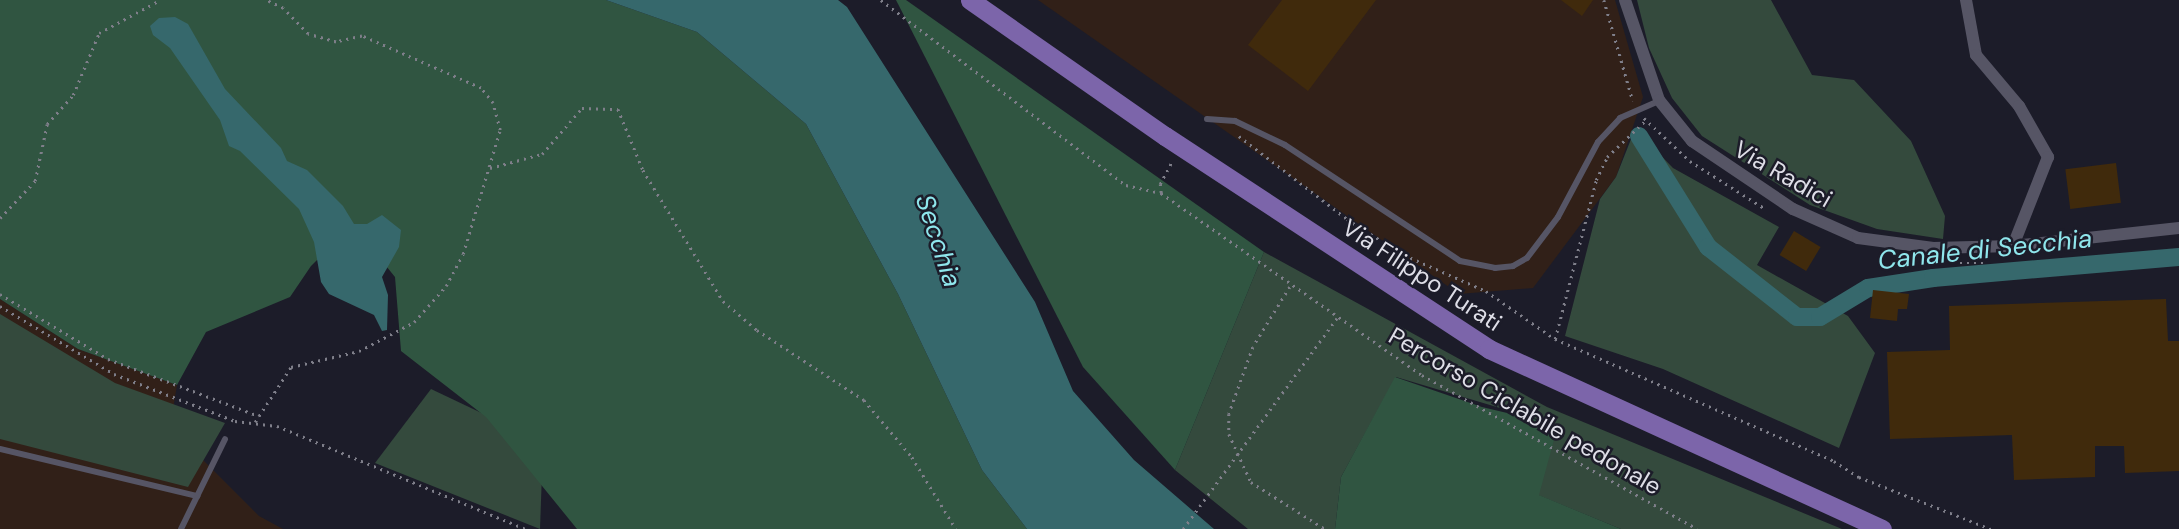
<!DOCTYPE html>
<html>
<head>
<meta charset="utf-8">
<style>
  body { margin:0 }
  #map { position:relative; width:2179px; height:529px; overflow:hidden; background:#1c1c29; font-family:"DM Sans",sans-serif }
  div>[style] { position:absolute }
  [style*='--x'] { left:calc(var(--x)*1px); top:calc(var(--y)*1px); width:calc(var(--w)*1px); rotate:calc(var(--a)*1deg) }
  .industrial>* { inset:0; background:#312018 }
  .green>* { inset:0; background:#344a3d }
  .forest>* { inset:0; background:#305541 }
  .water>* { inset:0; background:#36686c }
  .canal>* { height:18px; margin:-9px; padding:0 9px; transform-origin:9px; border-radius:9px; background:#36686c }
  .building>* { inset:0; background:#402a0c; transform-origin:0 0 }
  .path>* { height:2.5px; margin-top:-1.25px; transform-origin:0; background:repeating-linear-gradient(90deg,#7f7f8a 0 2px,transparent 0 7px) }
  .lane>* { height:6px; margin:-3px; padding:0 3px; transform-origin:3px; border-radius:3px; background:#565565 }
  .street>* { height:12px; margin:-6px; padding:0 6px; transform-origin:6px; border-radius:6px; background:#565565 }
  .primary>* { height:19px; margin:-9.5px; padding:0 9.5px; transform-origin:9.5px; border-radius:9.5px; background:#7c65aa }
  span { translate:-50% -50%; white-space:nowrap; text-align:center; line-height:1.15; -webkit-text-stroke:5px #1c1c29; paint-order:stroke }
  .street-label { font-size:24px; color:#dedee7 }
  .water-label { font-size:26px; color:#8fe6ec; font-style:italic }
</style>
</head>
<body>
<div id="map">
  <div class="industrial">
    <div style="clip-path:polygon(1038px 0,1615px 0,1643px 97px,1616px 177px,1533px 288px,1459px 294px)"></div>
    <div style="clip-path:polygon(0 299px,78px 349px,177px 385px,170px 427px,259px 516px,283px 529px,0 529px)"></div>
  </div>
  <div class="green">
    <div style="clip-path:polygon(1637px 0,1771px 0,1812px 75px,1854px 80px,1911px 141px,1945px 216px,1943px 239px,1877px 229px,1810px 205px,1702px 136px,1672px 98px,1649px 48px)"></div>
    <div style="clip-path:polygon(1635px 129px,1673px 168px,1779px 227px,1757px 265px,1848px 316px,1875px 353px,1839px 448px,1663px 369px,1565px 336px,1600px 199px,1616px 177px)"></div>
    <div style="clip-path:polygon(1264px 252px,1547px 407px,1842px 529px,1621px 529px,1538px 495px,1557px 425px,1396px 377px,1341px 477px,1335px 529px,1248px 529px,1175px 470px)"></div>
    <div style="clip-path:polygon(0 314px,115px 383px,225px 423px,188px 487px,0 439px)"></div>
    <div style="clip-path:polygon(431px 389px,511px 427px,542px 473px,540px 529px,375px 463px)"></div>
  </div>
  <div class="forest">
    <div style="clip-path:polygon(0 0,606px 0,697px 32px,806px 124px,898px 294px,982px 470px,1027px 529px,577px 529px,486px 417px,401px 351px,395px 277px,365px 240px,337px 240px,311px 266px,290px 297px,206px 332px,177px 385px,78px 349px,0 299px)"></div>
    <div style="clip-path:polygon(896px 0,906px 0,1264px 252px,1175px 470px,1083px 367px)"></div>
    <div style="clip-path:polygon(1395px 377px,1482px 407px,1558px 425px,1539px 495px,1621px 529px,1335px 529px,1341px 477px)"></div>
  </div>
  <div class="water">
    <div style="clip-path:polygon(606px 0,838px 0,847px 7px,1035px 302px,1073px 391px,1134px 460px,1214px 529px,1027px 529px,982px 470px,898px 294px,806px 124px,697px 32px)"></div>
    <div style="clip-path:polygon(175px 17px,188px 24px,225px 89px,281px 148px,287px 161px,307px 170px,343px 206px,354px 224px,367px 224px,382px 215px,401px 230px,399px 247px,382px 277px,388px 295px,387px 330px,382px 331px,374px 315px,329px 294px,321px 282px,314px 242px,299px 209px,240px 151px,229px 146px,220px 120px,170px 48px,153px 35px,150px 26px,159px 18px)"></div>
  </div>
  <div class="canal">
    <div style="--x:1639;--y:136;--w:131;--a:58.1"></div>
    <div style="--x:1708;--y:247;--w:113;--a:38.2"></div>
    <div style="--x:1797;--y:317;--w:23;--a:0"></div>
    <div style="--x:1820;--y:317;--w:56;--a:-31.1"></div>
    <div style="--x:1868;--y:288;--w:66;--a:-8.7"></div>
    <div style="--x:1933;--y:278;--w:247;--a:-4.9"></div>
  </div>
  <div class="building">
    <div style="clip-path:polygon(1282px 0,1376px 0,1308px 91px,1248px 45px)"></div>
    <div style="clip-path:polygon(1561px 0,1593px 0,1582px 16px)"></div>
    <div style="left:2116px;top:163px;width:40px;height:51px;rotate:83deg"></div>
    <div style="left:1794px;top:231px;width:31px;height:28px;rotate:31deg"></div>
    <div style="clip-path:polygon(1873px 290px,1909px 294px,1907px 309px,1898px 309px,1897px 321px,1870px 318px)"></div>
    <div style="clip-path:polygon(2166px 299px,2168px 341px,2179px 341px,2179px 471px,2125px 473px,2124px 446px,2095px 446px,2095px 477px,2014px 480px,2012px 435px,1890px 439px,1887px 352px,1950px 350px,1949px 306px)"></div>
  </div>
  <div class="path">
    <div style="--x:881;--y:0;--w:307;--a:37.1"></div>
    <div style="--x:1126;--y:185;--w:36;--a:13"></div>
    <div style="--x:1161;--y:193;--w:318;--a:34.9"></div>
    <div style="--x:1422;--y:375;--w:315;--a:29.2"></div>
    <div style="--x:1604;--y:0;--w:105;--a:74"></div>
    <div style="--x:1644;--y:118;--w:63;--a:43.1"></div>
    <div style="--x:1690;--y:161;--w:88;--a:32.4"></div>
    <div style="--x:1239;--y:136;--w:136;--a:37.5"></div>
    <div style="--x:1347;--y:219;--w:67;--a:32.3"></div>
    <div style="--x:1404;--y:255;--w:90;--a:23.7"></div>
    <div style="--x:1486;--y:291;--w:84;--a:34.8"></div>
    <div style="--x:1555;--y:339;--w:305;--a:23.6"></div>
    <div style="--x:1834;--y:461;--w:30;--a:33"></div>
    <div style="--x:1859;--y:477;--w:142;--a:21.5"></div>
    <div style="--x:490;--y:168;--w:54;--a:-15.1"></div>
    <div style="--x:542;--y:154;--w:61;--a:-49"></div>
    <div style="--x:582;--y:108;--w:36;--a:2"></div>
    <div style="--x:618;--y:109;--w:66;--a:67.7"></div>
    <div style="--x:643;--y:170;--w:153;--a:58.6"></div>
    <div style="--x:723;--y:301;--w:45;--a:40.5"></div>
    <div style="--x:757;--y:330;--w:128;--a:33.2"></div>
    <div style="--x:864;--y:400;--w:75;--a:49.9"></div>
    <div style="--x:912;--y:457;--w:84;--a:58.6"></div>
    <div style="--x:1161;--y:193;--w:9;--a:-96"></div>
    <div style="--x:1160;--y:184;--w:26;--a:-62"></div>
    <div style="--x:0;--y:218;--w:51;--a:-46.6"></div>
    <div style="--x:35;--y:181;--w:58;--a:-78.1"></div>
    <div style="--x:47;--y:124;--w:39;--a:-48"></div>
    <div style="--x:73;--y:95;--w:67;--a:-67.2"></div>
    <div style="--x:99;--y:33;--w:69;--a:-28.4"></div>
    <div style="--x:1953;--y:263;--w:31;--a:0"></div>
    <div style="--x:1290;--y:287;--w:70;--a:121.7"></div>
    <div style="--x:1253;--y:347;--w:71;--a:109.7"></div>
    <div style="--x:1229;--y:414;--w:20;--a:90"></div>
    <div style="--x:1229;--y:434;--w:53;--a:65.4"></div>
    <div style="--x:1251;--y:482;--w:88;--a:32.4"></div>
    <div style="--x:0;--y:294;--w:126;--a:31"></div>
    <div style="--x:108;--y:359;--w:161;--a:20.7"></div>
    <div style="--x:0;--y:306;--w:133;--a:30.8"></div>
    <div style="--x:114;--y:374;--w:130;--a:21.2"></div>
    <div style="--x:235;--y:421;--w:42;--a:6.8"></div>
    <div style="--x:277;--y:426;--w:269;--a:22.5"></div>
    <div style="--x:1555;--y:339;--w:164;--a:-75.5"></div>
    <div style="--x:1596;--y:180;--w:25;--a:-64"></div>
    <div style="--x:1607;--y:157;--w:54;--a:-43.5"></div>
    <div style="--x:255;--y:422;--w:66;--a:-56.8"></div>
    <div style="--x:291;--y:367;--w:70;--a:-13.2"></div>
    <div style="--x:359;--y:351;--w:62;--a:-27.8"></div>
    <div style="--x:414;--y:322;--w:48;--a:-48.4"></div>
    <div style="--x:446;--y:286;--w:36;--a:-62"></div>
    <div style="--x:463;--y:254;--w:129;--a:-73.4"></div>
    <div style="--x:500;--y:130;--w:28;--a:-105"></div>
    <div style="--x:493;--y:103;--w:19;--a:-129"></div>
    <div style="--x:481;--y:88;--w:130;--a:-156.4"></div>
    <div style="--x:362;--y:36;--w:27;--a:167"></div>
    <div style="--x:336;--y:42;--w:29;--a:-164"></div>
    <div style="--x:308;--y:34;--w:36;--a:-134"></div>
    <div style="--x:283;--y:8;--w:19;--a:-155"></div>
    <div style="--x:1183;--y:529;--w:261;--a:-53.9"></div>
  </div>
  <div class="lane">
    <div style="--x:1207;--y:119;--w:28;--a:4"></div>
    <div style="--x:1235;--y:121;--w:55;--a:25.6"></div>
    <div style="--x:1285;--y:145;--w:210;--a:33.5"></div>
    <div style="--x:1460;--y:261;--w:36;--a:11"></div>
    <div style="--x:1495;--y:268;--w:18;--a:-6"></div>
    <div style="--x:1513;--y:266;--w:16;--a:-30"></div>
    <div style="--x:1527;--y:258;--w:51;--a:-52.9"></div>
    <div style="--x:1558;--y:217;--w:85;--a:-61.9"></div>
    <div style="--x:1598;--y:142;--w:33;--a:-47"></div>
    <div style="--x:1620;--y:118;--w:43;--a:-23.6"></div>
    <div style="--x:0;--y:449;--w:203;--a:13.4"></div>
    <div style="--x:181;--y:529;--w:100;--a:-63.9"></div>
  </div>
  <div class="street">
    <div style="--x:1625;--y:0;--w:106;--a:71.2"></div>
    <div style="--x:1659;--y:100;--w:53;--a:51.2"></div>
    <div style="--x:1692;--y:141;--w:122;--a:34"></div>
    <div style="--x:1793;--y:209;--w:71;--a:24"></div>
    <div style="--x:1858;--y:238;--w:76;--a:7.6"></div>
    <div style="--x:1933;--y:248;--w:80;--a:-1.4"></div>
    <div style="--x:2013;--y:246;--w:167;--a:-6.2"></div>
    <div style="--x:1966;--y:0;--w:56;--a:79.7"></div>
    <div style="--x:1976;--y:55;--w:67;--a:49.9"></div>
    <div style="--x:2019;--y:106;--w:59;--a:60.4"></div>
    <div style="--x:2048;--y:157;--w:96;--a:111.5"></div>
  </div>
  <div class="primary">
    <div style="--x:970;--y:0;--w:238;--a:34.9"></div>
    <div style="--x:1165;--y:136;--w:388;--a:33.3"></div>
    <div style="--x:1489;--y:349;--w:432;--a:24.6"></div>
  </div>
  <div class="street-label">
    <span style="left:1783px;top:174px;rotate:30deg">Via Radici</span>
    <span style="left:1422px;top:275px;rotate:33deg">Via Filippo Turati</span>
    <span style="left:1525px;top:411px;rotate:30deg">Percorso Ciclabile pedonale</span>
  </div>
  <div class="water-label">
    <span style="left:938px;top:241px;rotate:72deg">Secchia</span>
    <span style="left:1985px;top:250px;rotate:-6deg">Canale di Secchia</span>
  </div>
</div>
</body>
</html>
